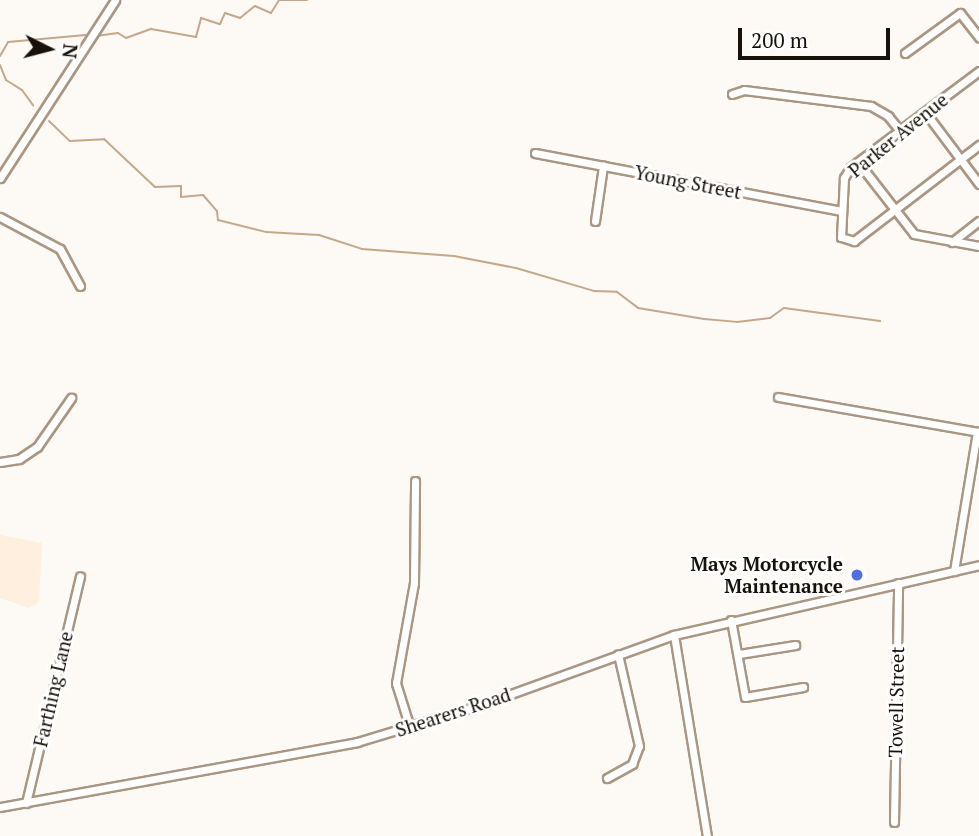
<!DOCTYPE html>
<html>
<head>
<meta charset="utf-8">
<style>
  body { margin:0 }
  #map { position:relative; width:979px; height:836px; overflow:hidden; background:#fdf9f5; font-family:"PT Serif",serif }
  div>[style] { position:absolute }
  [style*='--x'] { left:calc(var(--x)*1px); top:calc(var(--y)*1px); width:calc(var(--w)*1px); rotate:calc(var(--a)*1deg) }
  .built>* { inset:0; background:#feefde }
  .stream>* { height:2px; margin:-1px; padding:0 1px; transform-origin:1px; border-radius:1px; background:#c4a889 }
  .roads { filter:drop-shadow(2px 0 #a99783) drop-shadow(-2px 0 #a99783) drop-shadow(0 2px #a99783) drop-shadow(0 -2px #a99783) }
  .minor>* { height:7px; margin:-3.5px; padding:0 3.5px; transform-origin:3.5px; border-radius:3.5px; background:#fff }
  .dots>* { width:19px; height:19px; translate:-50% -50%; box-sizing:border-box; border:4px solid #fff; border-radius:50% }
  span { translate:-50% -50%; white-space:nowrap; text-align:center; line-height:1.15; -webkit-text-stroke:6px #fff; paint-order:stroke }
  .street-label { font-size:19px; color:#17110a }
  .poi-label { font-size:19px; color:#17110a; font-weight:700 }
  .right { translate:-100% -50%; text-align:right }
  .north { position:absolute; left:14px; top:14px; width:70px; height:70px; -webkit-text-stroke:5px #fff; paint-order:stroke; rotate:96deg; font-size:19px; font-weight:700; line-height:28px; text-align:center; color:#17110a }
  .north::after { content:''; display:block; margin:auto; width:24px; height:32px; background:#17110a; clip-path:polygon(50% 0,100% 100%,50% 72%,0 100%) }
  .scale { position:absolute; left:738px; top:28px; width:152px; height:32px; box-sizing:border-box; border:4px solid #17110a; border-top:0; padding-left:9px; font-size:21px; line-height:24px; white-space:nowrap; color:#17110a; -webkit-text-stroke:5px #fff; paint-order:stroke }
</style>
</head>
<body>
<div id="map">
  <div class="built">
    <div style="clip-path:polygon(0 535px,42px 543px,39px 602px,29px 608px,0 598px)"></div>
  </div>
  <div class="stream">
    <div style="--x:96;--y:36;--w:22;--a:-8"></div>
    <div style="--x:118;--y:33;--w:9;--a:32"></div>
    <div style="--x:126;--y:38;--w:27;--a:-20"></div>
    <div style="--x:151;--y:29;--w:46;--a:10.1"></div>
    <div style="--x:196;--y:37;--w:20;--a:-75"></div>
    <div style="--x:201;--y:18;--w:20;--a:18"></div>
    <div style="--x:220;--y:24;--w:12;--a:-66"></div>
    <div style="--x:225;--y:13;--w:16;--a:18"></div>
    <div style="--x:240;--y:18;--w:19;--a:-39"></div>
    <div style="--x:255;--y:6;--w:17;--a:24"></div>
    <div style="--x:271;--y:13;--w:15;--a:-58"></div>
    <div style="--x:279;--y:0;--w:28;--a:0"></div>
    <div style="--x:0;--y:56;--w:16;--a:-60"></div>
    <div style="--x:8;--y:42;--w:78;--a:-5.1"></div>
    <div style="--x:0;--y:65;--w:16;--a:68"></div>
    <div style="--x:6;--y:80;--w:19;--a:32"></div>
    <div style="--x:22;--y:90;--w:19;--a:54"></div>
    <div style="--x:49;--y:121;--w:29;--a:44"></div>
    <div style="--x:70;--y:141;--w:34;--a:-3"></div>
    <div style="--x:104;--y:139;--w:70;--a:43.3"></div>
    <div style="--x:155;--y:187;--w:26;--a:-2"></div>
    <div style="--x:181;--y:186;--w:11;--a:90"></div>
    <div style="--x:181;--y:197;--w:22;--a:-5"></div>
    <div style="--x:203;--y:195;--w:21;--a:49"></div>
    <div style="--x:217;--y:211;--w:9;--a:84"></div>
    <div style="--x:218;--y:220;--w:49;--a:14"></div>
    <div style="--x:266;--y:232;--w:53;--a:3.2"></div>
    <div style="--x:319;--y:235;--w:45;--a:18"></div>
    <div style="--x:362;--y:249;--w:92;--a:4.4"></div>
    <div style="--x:454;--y:256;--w:63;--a:11"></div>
    <div style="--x:516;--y:268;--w:81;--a:16.4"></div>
    <div style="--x:594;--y:291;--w:23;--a:2"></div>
    <div style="--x:617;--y:292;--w:26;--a:37"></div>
    <div style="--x:638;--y:308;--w:67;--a:9.5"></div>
    <div style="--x:704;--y:319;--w:33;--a:5"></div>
    <div style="--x:737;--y:322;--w:33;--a:-7"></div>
    <div style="--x:770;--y:318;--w:17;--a:-36"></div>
    <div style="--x:784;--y:308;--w:97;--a:7.7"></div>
  </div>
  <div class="roads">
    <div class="minor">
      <div style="--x:905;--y:53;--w:68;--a:-36"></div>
      <div style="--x:960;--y:13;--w:31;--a:52"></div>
      <div style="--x:979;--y:71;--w:161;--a:143.1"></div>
      <div style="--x:850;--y:168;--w:12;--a:121"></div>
      <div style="--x:844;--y:178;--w:59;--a:92.9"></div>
      <div style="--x:841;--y:237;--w:14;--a:17"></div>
      <div style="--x:854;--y:241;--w:158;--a:-37.5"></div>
      <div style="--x:732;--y:94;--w:13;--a:-18"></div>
      <div style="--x:744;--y:90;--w:128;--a:7.2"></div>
      <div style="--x:871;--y:106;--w:20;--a:30"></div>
      <div style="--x:888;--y:116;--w:19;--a:51"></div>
      <div style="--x:925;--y:112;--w:90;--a:53.1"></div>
      <div style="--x:535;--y:153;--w:311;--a:10.7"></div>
      <div style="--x:858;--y:162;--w:91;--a:52.1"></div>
      <div style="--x:914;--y:234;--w:66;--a:10.5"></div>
      <div style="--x:0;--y:178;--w:212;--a:-57.1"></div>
      <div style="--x:0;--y:217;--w:68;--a:28.1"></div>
      <div style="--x:60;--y:249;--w:42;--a:61.6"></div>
      <div style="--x:595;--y:221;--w:56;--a:-81.7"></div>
      <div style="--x:952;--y:242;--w:34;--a:-38"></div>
      <div style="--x:778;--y:397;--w:204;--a:9.9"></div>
      <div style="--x:0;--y:462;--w:19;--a:-9"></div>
      <div style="--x:19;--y:459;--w:22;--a:-34"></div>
      <div style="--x:37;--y:447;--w:60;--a:-55.2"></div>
      <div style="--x:954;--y:571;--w:141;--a:-80.6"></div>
      <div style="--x:731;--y:620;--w:78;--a:79.7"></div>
      <div style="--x:745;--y:697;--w:59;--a:-9.8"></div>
      <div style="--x:674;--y:635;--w:204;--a:80.7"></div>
      <div style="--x:739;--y:654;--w:57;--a:-9.1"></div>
      <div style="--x:410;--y:728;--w:47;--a:-107.3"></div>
      <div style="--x:396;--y:683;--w:102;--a:-79.8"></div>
      <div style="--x:414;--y:583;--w:102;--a:-89.4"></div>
      <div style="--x:607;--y:778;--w:29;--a:-29"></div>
      <div style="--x:632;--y:764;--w:19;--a:-69"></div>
      <div style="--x:639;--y:746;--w:94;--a:-102.9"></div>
      <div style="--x:26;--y:803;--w:233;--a:-76.6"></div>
      <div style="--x:0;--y:807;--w:363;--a:-10.3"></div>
      <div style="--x:357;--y:742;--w:132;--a:-16.8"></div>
      <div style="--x:483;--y:704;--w:203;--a:-19.9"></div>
      <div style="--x:674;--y:635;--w:313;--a:-12.9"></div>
      <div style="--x:894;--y:822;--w:239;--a:-89"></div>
    </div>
  </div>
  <div class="dots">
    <div style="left:857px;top:575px;background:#516fe4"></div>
  </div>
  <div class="street-label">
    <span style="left:898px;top:135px;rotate:-39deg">Parker Avenue</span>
    <span style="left:688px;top:182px;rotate:11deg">Young Street</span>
    <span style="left:53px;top:689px;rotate:-77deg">Farthing Lane</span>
    <span style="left:896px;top:702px;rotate:-89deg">Towell Street</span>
    <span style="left:453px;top:712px;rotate:-18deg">Shearers Road</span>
  </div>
  <div class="poi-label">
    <span class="right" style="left:843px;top:575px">Mays Motorcycle<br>Maintenance</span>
  </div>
  <div class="north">N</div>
  <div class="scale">200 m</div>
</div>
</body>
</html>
